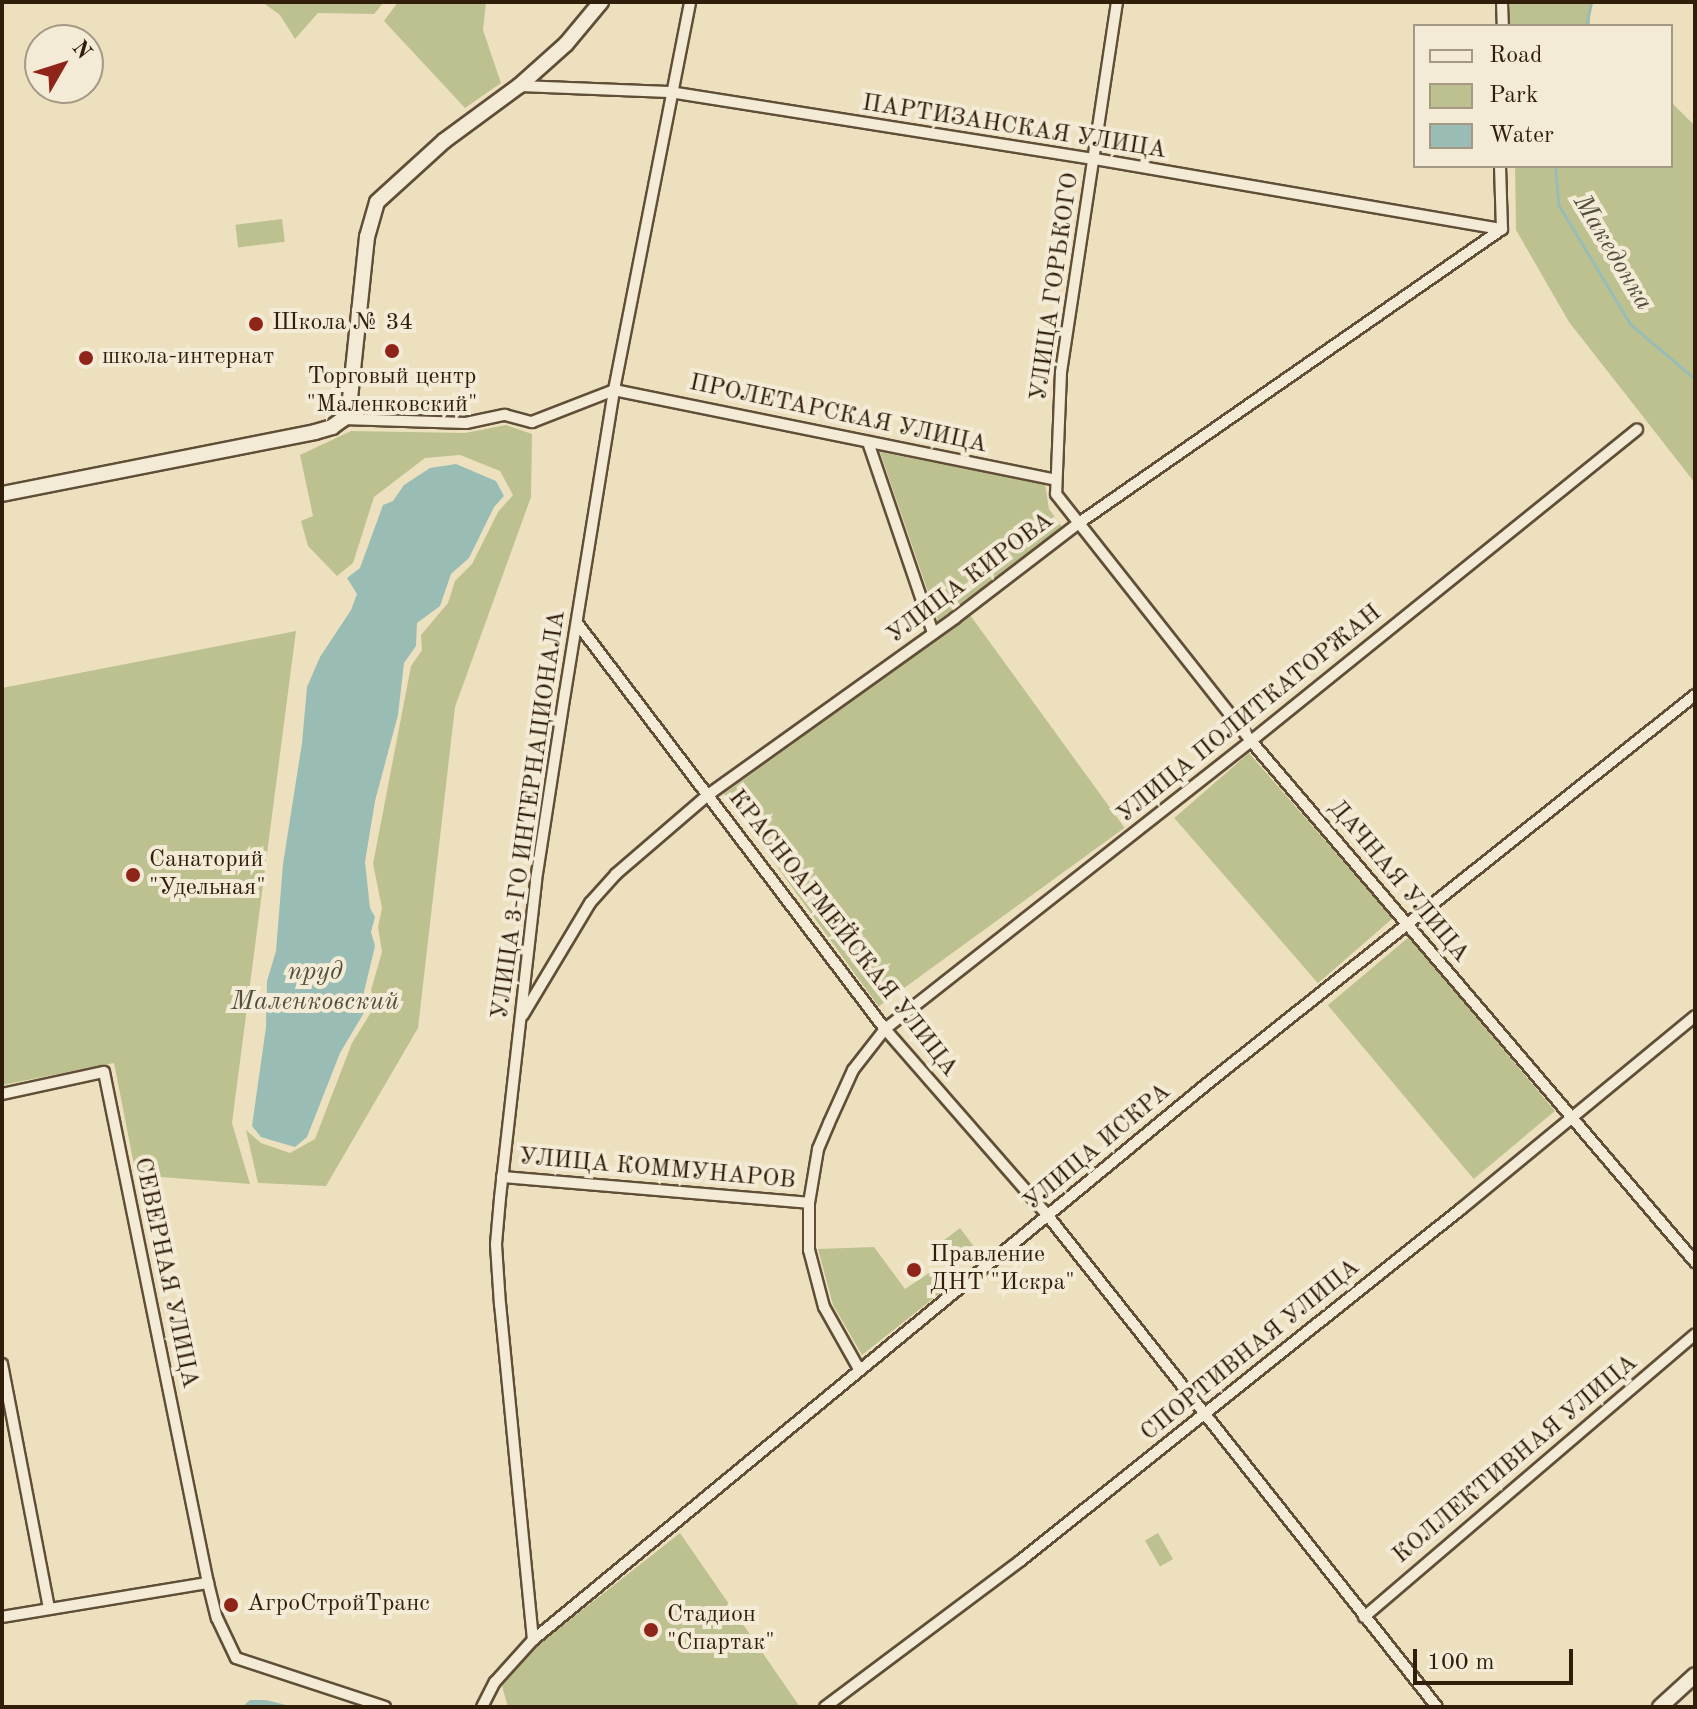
<!DOCTYPE html>
<html>
<head>
<meta charset="utf-8">
<style>
  body { margin:0 }
  #map { position:relative; width:1697px; height:1709px; overflow:hidden; background:#ede0bf; font-family:"Old Standard TT",serif }
  div>[style] { position:absolute }
  [style*='--x'] { left:calc(var(--x)*1px); top:calc(var(--y)*1px); width:calc(var(--w)*1px); rotate:calc(var(--a)*1deg) }
  .green>* { inset:0; background:#bdc18f; transform-origin:0 0 }
  .water>* { inset:0; background:#99bdb5 }
  .stream>* { height:3px; margin:-1.5px; padding:0 1.5px; transform-origin:1.5px; border-radius:1.5px; background:#99bdb5 }
  .roads { filter:drop-shadow(2px 0 #604e37) drop-shadow(-2px 0 #604e37) drop-shadow(0 2px #604e37) drop-shadow(0 -2px #604e37) }
  .minor>* { height:10px; margin:-5px; padding:0 5px; transform-origin:5px; border-radius:5px; background:#f3ebd5 }
  .secondary>* { height:14px; margin:-7px; padding:0 7px; transform-origin:7px; border-radius:7px; background:#f3ebd5 }
  .dots>* { width:22px; height:22px; translate:-50% -50%; box-sizing:border-box; border:4px solid #f3ebd5; border-radius:50% }
  span { translate:-50% -50%; white-space:nowrap; text-align:center; line-height:1.15; -webkit-text-stroke:8px #f3ebd5; paint-order:stroke }
  .street-label { font-size:24px; color:#311e0a }
  .poi-label { font-size:24px; color:#311e0a }
  .left { translate:0 -50%; text-align:left }
  .water-label { font-size:26px; color:#504e3d; font-style:italic }
  .frame { position:absolute; inset:0; border:4px solid #311e0a; pointer-events:none }
  .legend { position:absolute; left:1413px; top:24px; width:260px; height:144px; box-sizing:border-box; background:#f3ebd5; border:2px solid #a59984; margin:0; padding:10px 14px; list-style:none; font-size:24px; color:#311e0a }
  .legend li { display:flex; align-items:center; gap:16px; height:40px }
  .legend b { width:40px; border:2px solid #a59984 }
  .north { position:absolute; left:24px; top:24px; width:80px; height:80px; box-sizing:border-box; background:#f3ebd5; border:2px solid #a59984; border-radius:50%; rotate:51deg; font-size:22px; font-weight:700; line-height:32px; text-align:center; color:#311e0a }
  .north::after { content:''; display:block; margin:auto; width:28px; height:36px; background:#8f2418; clip-path:polygon(50% 0,100% 100%,50% 72%,0 100%) }
  .scale { position:absolute; left:1413px; top:1649px; width:160px; height:36px; box-sizing:border-box; border:4px solid #311e0a; border-top:0; padding-left:10px; font-size:24px; line-height:28px; white-space:nowrap; color:#311e0a; -webkit-text-stroke:6px #f3ebd5; paint-order:stroke }
</style>
</head>
<body>
<div id="map">
  <div class="green">
    <div style="clip-path:polygon(262px 2px,384px 2px,374px 14px,318px 13px,295px 39px,280px 15px)"></div>
    <div style="clip-path:polygon(398px 2px,486px 2px,483px 30px,501px 83px,465px 108px,384px 21px)"></div>
    <div style="left:1510px;top:2px;width:80px;height:24px"></div>
    <div style="clip-path:polygon(1671px 102px,1695px 126px,1695px 483px,1569px 322px,1516px 230px,1515px 166px,1671px 166px)"></div>
    <div style="left:282px;top:219px;width:23px;height:47px;rotate:83deg"></div>
    <div style="clip-path:polygon(506px 425px,532px 434px,531px 497px,455px 707px,418px 1028px,326px 1186px,258px 1183px,246px 1130px,261px 1143px,290px 1153px,315px 1139px,352px 1043px,375px 1006px,371px 990px,382px 952px,378px 927px,382px 908px,373px 864px,411px 666px,422px 650px,421px 635px,448px 603px,455px 581px,472px 564px,498px 512px,513px 495px,500px 471px,460px 455px,425px 458px,374px 497px,353px 563px,337px 576px,308px 546px,301px 521px,313px 516px,300px 455px,351px 431px,465px 433px)"></div>
    <div style="clip-path:polygon(880px 452px,1045px 484px,1049px 509px,1062px 527px,938px 621px)"></div>
    <div style="left:970px;top:615px;width:263px;height:304px;rotate:54deg"></div>
    <div style="clip-path:polygon(296px 631px,232px 1123px,250px 1184px,136px 1175px,114px 1063px,2px 1085px,2px 688px)"></div>
    <div style="left:1249px;top:753px;width:219px;height:99px;rotate:49deg"></div>
    <div style="left:1409px;top:937px;width:227px;height:106px;rotate:50deg"></div>
    <div style="left:960px;top:1228px;width:26px;height:31px;rotate:53deg"></div>
    <div style="clip-path:polygon(874px 1247px,905px 1289px,935px 1269px,949px 1286px,862px 1355px,833px 1305px,818px 1249px)"></div>
    <div style="clip-path:polygon(680px 1533px,800px 1707px,508px 1707px,502px 1686px,539px 1644px)"></div>
    <div style="left:1158px;top:1533px;width:30px;height:15px;rotate:60deg"></div>
  </div>
  <div class="water">
    <div style="clip-path:polygon(456px 464px,496px 481px,504px 496px,494px 507px,469px 558px,451px 574px,440px 606px,417px 623px,416px 646px,404px 663px,398px 715px,375px 801px,365px 862px,370px 908px,375px 917px,371px 932px,375px 946px,363px 996px,368px 1006px,340px 1053px,307px 1137px,295px 1147px,274px 1141px,261px 1137px,252px 1126px,266px 1027px,267px 981px,276px 951px,283px 864px,302px 743px,307px 687px,320px 657px,351px 610px,357px 594px,347px 578px,360px 568px,383px 505px,393px 501px,404px 485px,430px 468px)"></div>
    <div style="clip-path:polygon(250px 1700px,266px 1700px,294px 1707px,242px 1707px)"></div>
  </div>
  <div class="stream">
    <div style="--x:1586;--y:26;--w:25;--a:-78"></div>
    <div style="--x:1555;--y:166;--w:38;--a:85"></div>
    <div style="--x:1558;--y:204;--w:140;--a:59"></div>
    <div style="--x:1630;--y:324;--w:85;--a:40.2"></div>
  </div>
  <div class="roads">
    <div class="minor">
      <div style="--x:1117;--y:2;--w:374;--a:98.6"></div>
      <div style="--x:1061;--y:372;--w:122;--a:92.3"></div>
      <div style="--x:1056;--y:494;--w:315;--a:51.7"></div>
      <div style="--x:1251;--y:741;--w:685;--a:49.56"></div>
      <div style="--x:1502;--y:2;--w:24;--a:88"></div>
      <div style="--x:519;--y:86;--w:151;--a:2.3"></div>
      <div style="--x:670;--y:92;--w:430;--a:9"></div>
      <div style="--x:1095;--y:159;--w:413;--a:9.8"></div>
      <div style="--x:1500;--y:166;--w:63;--a:88.2"></div>
      <div style="--x:343;--y:419;--w:123;--a:1.9"></div>
      <div style="--x:466;--y:423;--w:40;--a:-12"></div>
      <div style="--x:505;--y:415;--w:28;--a:15"></div>
      <div style="--x:532;--y:422;--w:88;--a:-21.3"></div>
      <div style="--x:614;--y:390;--w:450;--a:11.5"></div>
      <div style="--x:868;--y:442;--w:202;--a:71.2"></div>
      <div style="--x:577;--y:623;--w:510;--a:52.82"></div>
      <div style="--x:885;--y:1029;--w:248;--a:48.9"></div>
      <div style="--x:1048;--y:1216;--w:626;--a:51.61"></div>
      <div style="--x:523;--y:1015;--w:131;--a:-59.1"></div>
      <div style="--x:590;--y:903;--w:39;--a:-48"></div>
      <div style="--x:616;--y:874;--w:121;--a:-40.7"></div>
      <div style="--x:708;--y:795;--w:304;--a:-35.6"></div>
      <div style="--x:955;--y:618;--w:156;--a:-37.5"></div>
      <div style="--x:1079;--y:523;--w:515;--a:-34.8"></div>
      <div style="--x:2;--y:1094;--w:104;--a:-12.2"></div>
      <div style="--x:104;--y:1072;--w:521;--a:78.5"></div>
      <div style="--x:208;--y:1583;--w:36;--a:76"></div>
      <div style="--x:217;--y:1618;--w:44;--a:64.6"></div>
      <div style="--x:236;--y:1658;--w:157;--a:18.2"></div>
      <div style="--x:502;--y:1177;--w:308;--a:4.8"></div>
      <div style="--x:2;--y:1364;--w:248;--a:79.1"></div>
      <div style="--x:859;--y:1369;--w:71;--a:-119.4"></div>
      <div style="--x:824;--y:1307;--w:59;--a:-104.7"></div>
      <div style="--x:809;--y:1250;--w:47;--a:-90"></div>
      <div style="--x:809;--y:1203;--w:55;--a:-80.5"></div>
      <div style="--x:818;--y:1149;--w:28;--a:-67"></div>
      <div style="--x:829;--y:1123;--w:58;--a:-65.6"></div>
      <div style="--x:853;--y:1070;--w:52;--a:-52"></div>
      <div style="--x:885;--y:1029;--w:466;--a:-38.2"></div>
      <div style="--x:1251;--y:741;--w:496;--a:-38.9"></div>
      <div style="--x:2;--y:1617;--w:209;--a:-9.4"></div>
      <div style="--x:1364;--y:1617;--w:435;--a:-40.5"></div>
      <div style="--x:533;--y:1640;--w:337;--a:-95.6"></div>
      <div style="--x:500;--y:1305;--w:61;--a:-93.8"></div>
      <div style="--x:496;--y:1244;--w:46;--a:-85"></div>
      <div style="--x:500;--y:1198;--w:320;--a:-83.5"></div>
      <div style="--x:536;--y:880;--w:189;--a:-81.2"></div>
      <div style="--x:565;--y:693;--w:307;--a:-80.8"></div>
      <div style="--x:614;--y:390;--w:395;--a:-78.9"></div>
      <div style="--x:482;--y:1707;--w:28;--a:-63"></div>
      <div style="--x:495;--y:1682;--w:57;--a:-47.9"></div>
      <div style="--x:533;--y:1640;--w:875;--a:-39.53"></div>
      <div style="--x:1208;--y:1083;--w:623;--a:-38.54"></div>
      <div style="--x:825;--y:1707;--w:244;--a:-36.8"></div>
      <div style="--x:1020;--y:1561;--w:564;--a:-38.6"></div>
      <div style="--x:1461;--y:1209;--w:303;--a:-39.5"></div>
    </div>
    <div class="secondary">
      <div style="--x:2;--y:494;--w:319;--a:-11.2"></div>
      <div style="--x:315;--y:432;--w:18;--a:-16"></div>
      <div style="--x:332;--y:427;--w:14;--a:-36"></div>
      <div style="--x:343;--y:419;--w:13;--a:-61"></div>
      <div style="--x:349;--y:408;--w:172;--a:-84"></div>
      <div style="--x:367;--y:237;--w:36;--a:-74"></div>
      <div style="--x:377;--y:202;--w:91;--a:-42.3"></div>
      <div style="--x:444;--y:141;--w:93;--a:-36.3"></div>
      <div style="--x:519;--y:86;--w:63;--a:-41.8"></div>
      <div style="--x:566;--y:44;--w:55;--a:-50.2"></div>
      <div style="--x:1660;--y:1707;--w:47;--a:-42.4"></div>
    </div>
  </div>
  <div class="dots">
    <div style="left:256px;top:324px;background:#8f2418"></div>
    <div style="left:392px;top:351px;background:#8f2418"></div>
    <div style="left:86px;top:358px;background:#8f2418"></div>
    <div style="left:133px;top:875px;background:#8f2418"></div>
    <div style="left:914px;top:1270px;background:#8f2418"></div>
    <div style="left:231px;top:1605px;background:#8f2418"></div>
    <div style="left:651px;top:1630px;background:#8f2418"></div>
  </div>
  <div class="street-label">
    <span style="left:1014px;top:128px;rotate:9deg">ПАРТИЗАНСКАЯ УЛИЦА</span>
    <span style="left:1056px;top:287px;rotate:-82deg">УЛИЦА ГОРЬКОГО</span>
    <span style="left:838px;top:415px;rotate:12deg">ПРОЛЕТАРСКАЯ УЛИЦА</span>
    <span style="left:971px;top:579px;rotate:-37deg">УЛИЦА КИРОВА</span>
    <span style="left:1250px;top:715px;rotate:-39deg">УЛИЦА ПОЛИТКАТОРЖАН</span>
    <span style="left:530px;top:815px;rotate:-82deg">УЛИЦА 3-ГО ИНТЕРНАЦИОНАЛА</span>
    <span style="left:1398px;top:882px;rotate:50deg">ДАЧНАЯ УЛИЦА</span>
    <span style="left:842px;top:934px;rotate:52deg">КРАСНОАРМЕЙСКАЯ УЛИЦА</span>
    <span style="left:1098px;top:1148px;rotate:-40deg">УЛИЦА ИСКРА</span>
    <span style="left:657px;top:1170px;rotate:5deg">УЛИЦА КОММУНАРОВ</span>
    <span style="left:165px;top:1273px;rotate:78deg">СЕВЕРНАЯ УЛИЦА</span>
    <span style="left:1251px;top:1351px;rotate:-39deg">СПОРТИВНАЯ УЛИЦА</span>
    <span style="left:1516px;top:1460px;rotate:-40deg">КОЛЛЕКТИВНАЯ УЛИЦА</span>
  </div>
  <div class="poi-label">
    <span class="left" style="left:272px;top:324px">Школа № 34</span>
    <span class="left" style="left:102px;top:358px">школа-интернат</span>
    <span style="left:392px;top:392px">Торговый центр<br>"Маленковский"</span>
    <span class="left" style="left:149px;top:875px">Санаторий<br>"Удельная"</span>
    <span class="left" style="left:930px;top:1270px">Правление<br>ДНТ "Искра"</span>
    <span class="left" style="left:247px;top:1605px">АгроСтройТранс</span>
    <span class="left" style="left:667px;top:1630px">Стадион<br>"Спартак"</span>
  </div>
  <div class="water-label">
    <span style="left:1612px;top:253px;rotate:59deg">Македонка</span>
    <span style="left:315px;top:988px">пруд<br>Маленковский</span>
  </div>
  <div class="frame"></div>
  <ul class="legend">
  <li><b style="height:10px;background:#f3ebd5"></b>Road</li>
  <li><b style="height:22px;background:#bdc18f"></b>Park</li>
  <li><b style="height:22px;background:#99bdb5"></b>Water</li>
  </ul>
  <div class="north">N</div>
  <div class="scale">100 m</div>
</div>
</body>
</html>
